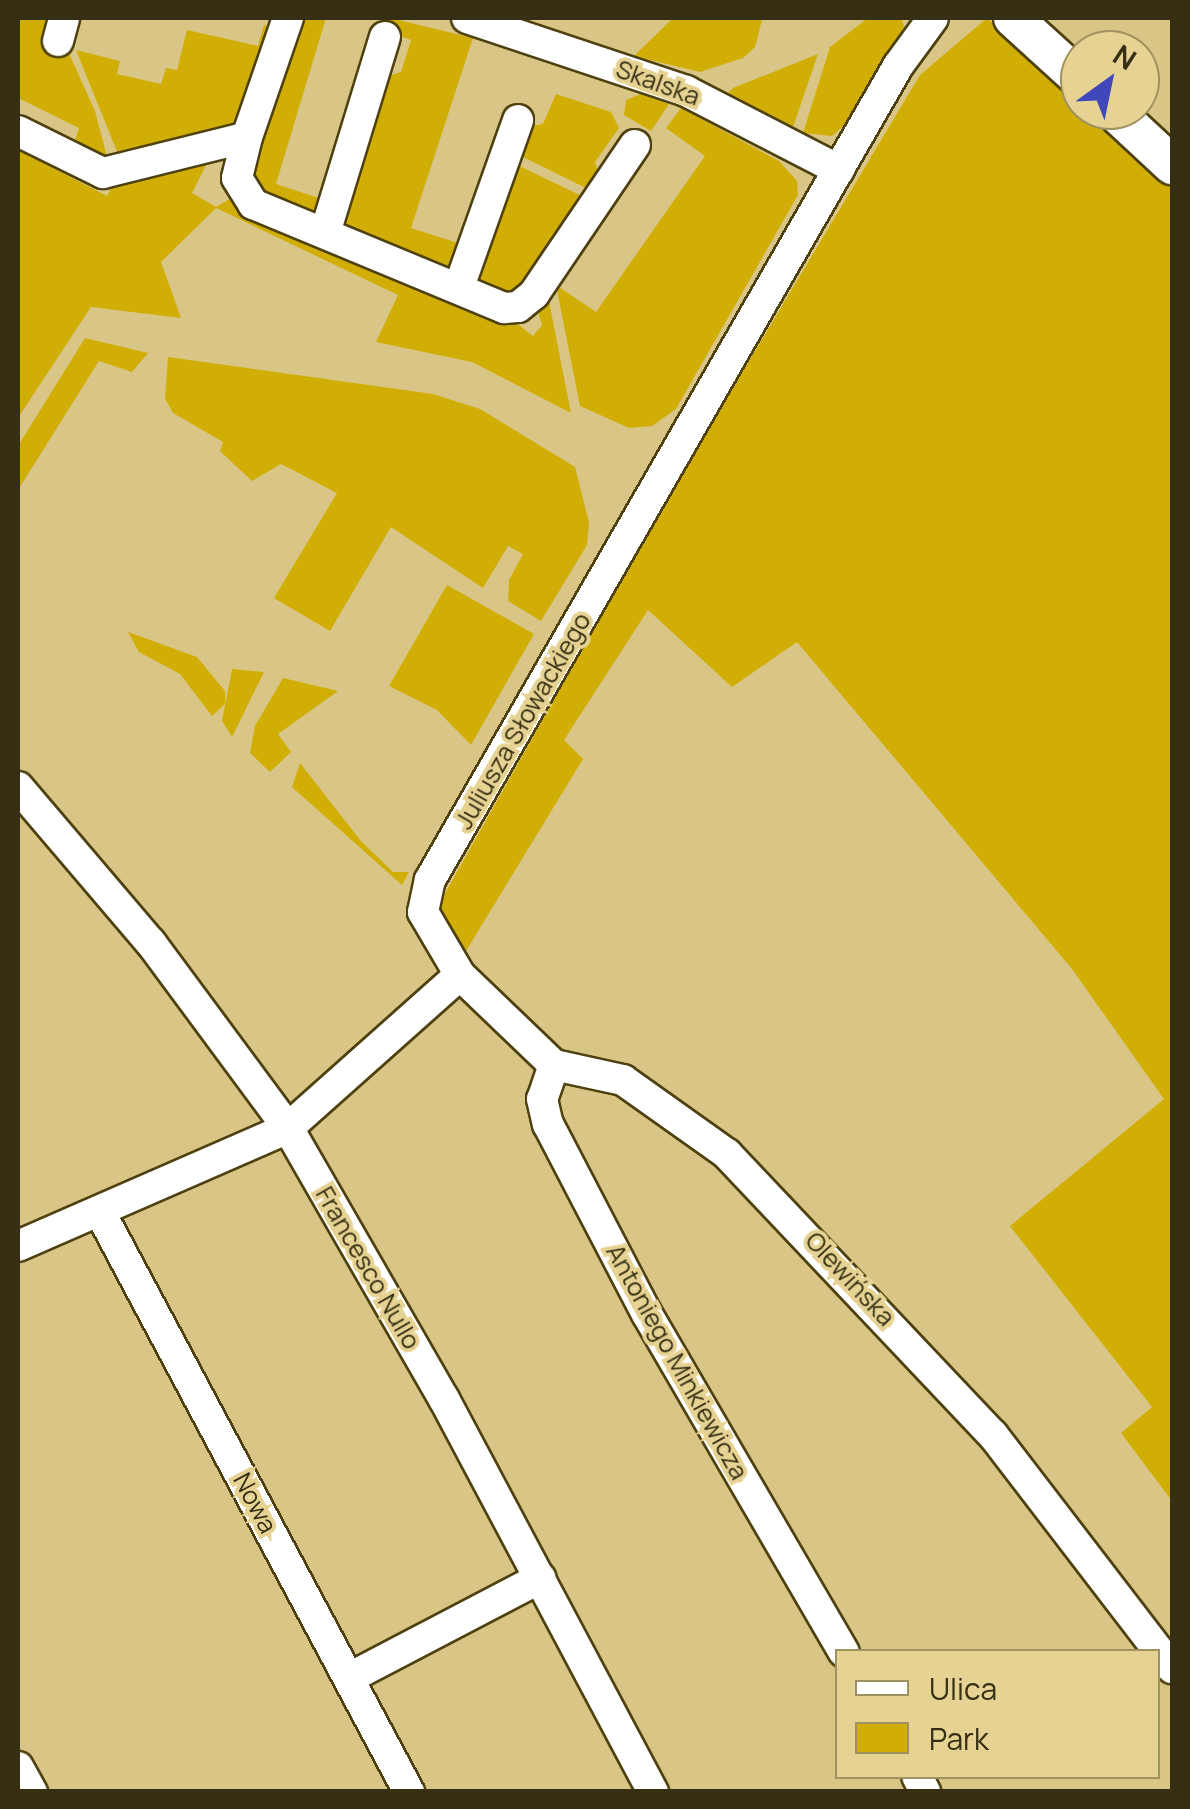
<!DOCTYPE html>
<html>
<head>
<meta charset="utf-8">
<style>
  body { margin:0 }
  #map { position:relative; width:1190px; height:1809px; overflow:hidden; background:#d9c686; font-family:Manrope,sans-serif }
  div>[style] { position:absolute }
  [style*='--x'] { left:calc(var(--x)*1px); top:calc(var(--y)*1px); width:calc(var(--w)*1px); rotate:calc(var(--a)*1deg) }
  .green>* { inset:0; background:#d1ae05 }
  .roads { filter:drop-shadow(2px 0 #4e410f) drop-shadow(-2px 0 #4e410f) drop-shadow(0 2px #4e410f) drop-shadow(0 -2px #4e410f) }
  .minor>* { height:30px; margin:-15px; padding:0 15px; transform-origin:15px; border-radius:15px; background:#fff }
  .major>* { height:38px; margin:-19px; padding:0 19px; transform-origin:19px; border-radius:19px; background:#fff }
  span { translate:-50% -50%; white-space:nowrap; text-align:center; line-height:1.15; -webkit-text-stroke:8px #e6d393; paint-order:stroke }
  .street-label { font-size:25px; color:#362f14 }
  .frame { position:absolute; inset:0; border:20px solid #362f14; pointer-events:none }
  .legend { position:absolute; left:835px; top:1649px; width:325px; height:130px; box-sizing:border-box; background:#e6d393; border:2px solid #a09160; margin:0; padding:12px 18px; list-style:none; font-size:30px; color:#362f14 }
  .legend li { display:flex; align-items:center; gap:20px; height:50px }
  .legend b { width:50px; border:2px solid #a09160 }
  .north { position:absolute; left:1060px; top:30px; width:100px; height:100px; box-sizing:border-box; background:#e6d393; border:2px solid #a09160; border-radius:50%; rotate:33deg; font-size:28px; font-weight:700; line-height:40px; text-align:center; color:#362f14 }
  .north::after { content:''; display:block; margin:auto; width:35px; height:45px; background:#3f47bb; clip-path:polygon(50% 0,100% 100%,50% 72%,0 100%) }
</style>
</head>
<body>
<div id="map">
  <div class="green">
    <div style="clip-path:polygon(18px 18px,53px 18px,95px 111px,107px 157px,74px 144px,79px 128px,18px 98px)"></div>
    <div style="clip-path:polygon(296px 18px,326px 18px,276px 184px,322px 199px,316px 216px,258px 196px,247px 162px)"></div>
    <div style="clip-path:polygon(390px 18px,473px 38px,411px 228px,461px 244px,450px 273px,344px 230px,341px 220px,381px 78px,401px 72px,411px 40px,386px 31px)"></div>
    <div style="clip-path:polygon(673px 18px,761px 18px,762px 20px,755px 47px,743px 58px,700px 72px,634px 56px)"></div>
    <div style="clip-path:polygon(868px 18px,901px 18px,904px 26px,857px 114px,832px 136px,803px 133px,830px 47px)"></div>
    <div style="clip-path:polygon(987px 18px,1080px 99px,1080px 110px,1092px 110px,1172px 180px,1172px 1501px,1121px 1433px,1152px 1407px,1010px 1226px,1164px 1099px,1072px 969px,797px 642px,732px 687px,648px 610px,564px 740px,583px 759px,466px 951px,435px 911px,675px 485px,920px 75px)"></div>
    <div style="clip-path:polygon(264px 25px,273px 30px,242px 120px,225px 132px,120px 159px,76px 50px,120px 61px,117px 74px,161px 84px,166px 68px,177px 70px,187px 30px,258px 46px)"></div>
    <div style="clip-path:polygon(818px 54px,793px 127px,728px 93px,733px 88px)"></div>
    <div style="clip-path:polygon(556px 94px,611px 112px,619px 128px,595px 162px,600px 180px,592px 191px,517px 154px,527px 127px,543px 124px)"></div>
    <div style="clip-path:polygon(641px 94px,669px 104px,651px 131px,624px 115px,626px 100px)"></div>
    <div style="clip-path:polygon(681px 108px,779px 161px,797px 181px,798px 195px,676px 409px,652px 426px,629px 428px,580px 406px,556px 285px,596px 312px,705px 156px,666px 128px)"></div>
    <div style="clip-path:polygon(18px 150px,107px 196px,118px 176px,210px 157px,192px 193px,216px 207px,235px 196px,506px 315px,533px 336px,542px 325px,536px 305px,547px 291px,571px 413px,472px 362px,376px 342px,398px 295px,216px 208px,161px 262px,181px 318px,91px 307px,18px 418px)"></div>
    <div style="clip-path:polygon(513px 163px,588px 199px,517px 298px,479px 287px,476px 279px)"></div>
    <div style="clip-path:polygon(85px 338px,148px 353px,132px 372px,99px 361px,18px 490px,18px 446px)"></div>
    <div style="clip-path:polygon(168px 357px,433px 394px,480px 409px,575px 467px,589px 522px,587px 545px,541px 621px,508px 601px,509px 580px,523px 554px,508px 546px,483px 588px,391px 527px,330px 631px,274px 598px,337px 493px,281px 464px,252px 481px,220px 451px,223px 442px,173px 413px,165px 398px)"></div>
    <div style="clip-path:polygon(447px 585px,534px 634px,471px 745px,437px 710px,389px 686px)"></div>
    <div style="clip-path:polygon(128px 632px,197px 657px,225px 691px,225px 704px,212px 716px,180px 674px,139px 652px)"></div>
    <div style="clip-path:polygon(232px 669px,264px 672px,232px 737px,222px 721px)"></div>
    <div style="clip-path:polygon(283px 678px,338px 691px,278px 734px,291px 752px,270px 772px,250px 753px,255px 726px)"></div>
    <div style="clip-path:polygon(300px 763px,361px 841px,393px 872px,409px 872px,402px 885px,292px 787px)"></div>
  </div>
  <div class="roads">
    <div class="minor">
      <div style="--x:467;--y:18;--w:231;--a:18.4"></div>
      <div style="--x:686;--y:91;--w:172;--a:27.3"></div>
      <div style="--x:58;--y:41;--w:24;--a:-75"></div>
      <div style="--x:18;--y:131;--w:95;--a:26.3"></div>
      <div style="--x:103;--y:173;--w:148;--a:-14"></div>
      <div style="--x:247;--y:137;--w:42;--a:103.7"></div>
      <div style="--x:237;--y:178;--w:31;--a:58"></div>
      <div style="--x:253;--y:204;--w:272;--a:22.5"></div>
      <div style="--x:504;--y:308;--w:14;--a:-4"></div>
      <div style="--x:518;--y:307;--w:21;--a:-39"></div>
      <div style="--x:534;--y:294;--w:180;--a:-55.9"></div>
      <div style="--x:247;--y:137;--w:126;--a:-71"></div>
      <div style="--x:325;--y:233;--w:205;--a:-73"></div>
      <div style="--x:459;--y:287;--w:177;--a:-70.5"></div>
      <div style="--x:18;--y:787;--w:205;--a:49.6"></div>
      <div style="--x:151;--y:943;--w:230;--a:53.5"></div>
      <div style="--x:288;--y:1128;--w:313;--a:60.1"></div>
      <div style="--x:444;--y:1399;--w:445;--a:62"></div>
      <div style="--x:460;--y:975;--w:130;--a:43.8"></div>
      <div style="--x:554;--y:1065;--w:71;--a:12.3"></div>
      <div style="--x:623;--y:1080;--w:128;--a:35.4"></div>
      <div style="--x:727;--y:1154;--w:387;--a:46.6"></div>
      <div style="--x:993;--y:1435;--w:294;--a:52.5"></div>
      <div style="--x:554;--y:1065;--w:36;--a:109"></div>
      <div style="--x:542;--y:1099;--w:26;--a:77"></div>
      <div style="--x:548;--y:1124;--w:214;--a:62.5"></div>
      <div style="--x:647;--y:1314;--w:391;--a:59.8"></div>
      <div style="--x:101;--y:1214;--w:655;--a:61.95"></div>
      <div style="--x:18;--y:1246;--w:295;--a:-23.6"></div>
      <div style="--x:288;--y:1128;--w:230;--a:-41.7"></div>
      <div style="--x:460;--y:975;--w:73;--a:-120.4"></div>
      <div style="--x:423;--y:912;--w:33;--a:-78"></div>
      <div style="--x:430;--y:880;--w:939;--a:-60.1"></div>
      <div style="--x:898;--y:66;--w:59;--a:-53.9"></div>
      <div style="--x:349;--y:1678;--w:216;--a:-27.6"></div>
      <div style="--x:18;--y:1767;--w:29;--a:61"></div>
      <div style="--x:917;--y:1776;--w:18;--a:63"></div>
    </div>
    <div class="major">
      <div style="--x:1013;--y:18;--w:91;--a:42.3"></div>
      <div style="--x:1113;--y:110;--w:81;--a:43"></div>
    </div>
  </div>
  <div class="street-label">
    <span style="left:658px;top:83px;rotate:20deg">Skalska</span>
    <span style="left:523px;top:721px;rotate:-60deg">Juliusza Słowackiego</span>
    <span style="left:368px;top:1268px;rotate:60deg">Francesco Nullo</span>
    <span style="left:850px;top:1279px;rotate:47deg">Olewińska</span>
    <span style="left:677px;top:1362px;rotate:61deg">Antoniego Minkiewicza</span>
    <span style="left:255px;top:1503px;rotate:62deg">Nowa</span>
  </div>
  <div class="frame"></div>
  <ul class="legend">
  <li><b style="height:12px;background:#fff"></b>Ulica</li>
  <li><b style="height:28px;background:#d1ae05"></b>Park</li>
  </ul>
  <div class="north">N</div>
</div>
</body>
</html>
